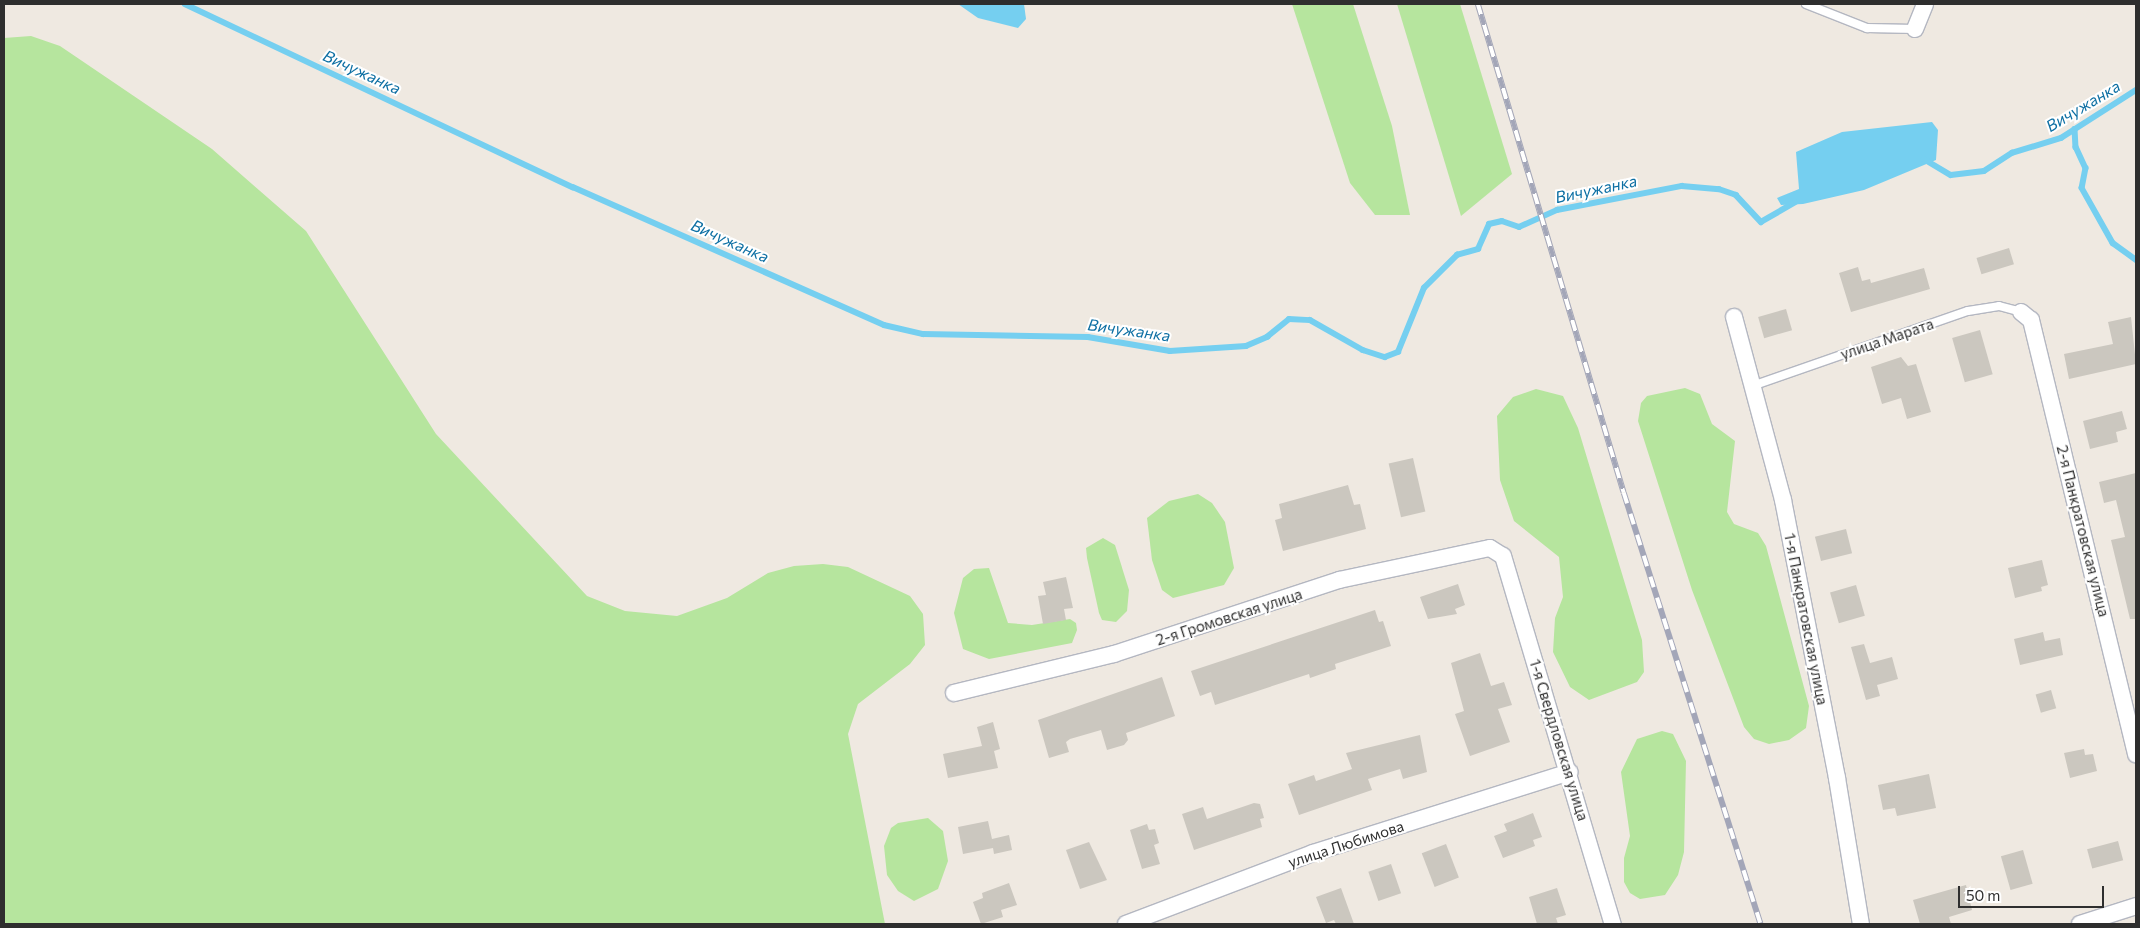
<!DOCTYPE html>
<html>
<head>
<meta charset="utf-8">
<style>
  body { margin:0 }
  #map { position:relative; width:2140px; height:928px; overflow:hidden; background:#efe9e1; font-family:Commissioner,sans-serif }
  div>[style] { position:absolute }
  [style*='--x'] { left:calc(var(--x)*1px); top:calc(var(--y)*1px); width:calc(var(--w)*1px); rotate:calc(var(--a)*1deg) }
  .green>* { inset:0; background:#b6e59e }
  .water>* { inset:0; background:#75cff0 }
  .stream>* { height:5.5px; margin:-2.75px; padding:0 2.75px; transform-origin:2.75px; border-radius:2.75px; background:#75cff0 }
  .building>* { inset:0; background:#cbc7bf; transform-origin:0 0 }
  .roads { filter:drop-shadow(1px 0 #b4b7c1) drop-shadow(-1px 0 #b4b7c1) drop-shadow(0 1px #b4b7c1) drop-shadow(0 -1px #b4b7c1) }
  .lane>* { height:8px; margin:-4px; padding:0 4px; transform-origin:4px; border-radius:4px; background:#fff }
  .street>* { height:16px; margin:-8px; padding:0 8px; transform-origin:8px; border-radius:8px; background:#fff }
  .rail>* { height:5.5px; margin-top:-2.75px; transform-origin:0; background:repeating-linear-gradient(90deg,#fff 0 11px,#a3a6b8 0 22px); box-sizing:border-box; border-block:1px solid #a3a6b8 }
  span { translate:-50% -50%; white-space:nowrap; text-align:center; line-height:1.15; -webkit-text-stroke:4px #fff; paint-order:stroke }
  .street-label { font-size:15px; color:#2e2e2e }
  .water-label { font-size:16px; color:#0d6fa3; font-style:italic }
  .frame { position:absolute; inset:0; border:5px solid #2e2e2e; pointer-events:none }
  .scale { position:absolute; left:1958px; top:886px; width:146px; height:22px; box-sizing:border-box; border:2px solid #2e2e2e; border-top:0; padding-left:6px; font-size:15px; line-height:18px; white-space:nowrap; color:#2e2e2e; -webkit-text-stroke:4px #fff; paint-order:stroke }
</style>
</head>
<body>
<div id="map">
  <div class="green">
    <div style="clip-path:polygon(1292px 4px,1353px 4px,1392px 126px,1410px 215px,1375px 215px,1350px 183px)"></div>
    <div style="clip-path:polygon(1397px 4px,1460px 4px,1512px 174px,1461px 216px)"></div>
    <div style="clip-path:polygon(31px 36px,60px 46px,212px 149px,306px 231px,436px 434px,587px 596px,625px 611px,677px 616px,727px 598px,768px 573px,794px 566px,823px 564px,848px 567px,910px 596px,923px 614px,925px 645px,910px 664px,858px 704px,848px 734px,885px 924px,4px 924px,4px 38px)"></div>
    <div style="clip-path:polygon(1685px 388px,1700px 394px,1712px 424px,1735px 441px,1727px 512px,1734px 524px,1758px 533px,1766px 546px,1809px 706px,1806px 728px,1789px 740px,1769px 744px,1754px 739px,1744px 727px,1692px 590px,1638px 421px,1641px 403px,1647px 396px)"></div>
    <div style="clip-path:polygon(1536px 389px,1563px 396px,1578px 428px,1642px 640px,1644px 672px,1637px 682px,1589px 700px,1570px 687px,1553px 652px,1555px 618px,1563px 597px,1559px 557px,1514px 521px,1500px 480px,1497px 416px,1513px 397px)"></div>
    <div style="clip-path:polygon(1198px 494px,1212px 503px,1225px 522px,1234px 568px,1224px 585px,1173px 598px,1162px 590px,1152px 560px,1147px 518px,1169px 501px)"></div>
    <div style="clip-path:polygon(1103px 538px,1115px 545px,1129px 590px,1127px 611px,1116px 622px,1102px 620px,1099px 613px,1087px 558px,1086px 548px)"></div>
    <div style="clip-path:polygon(989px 568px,1008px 623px,1032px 625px,1070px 619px,1076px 623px,1077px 630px,1072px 643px,989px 659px,963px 649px,954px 613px,963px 578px,974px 569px)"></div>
    <div style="clip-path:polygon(1662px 731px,1673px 734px,1686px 761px,1684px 852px,1678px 875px,1665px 895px,1640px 899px,1630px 893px,1624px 882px,1624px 858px,1630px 836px,1621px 772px,1637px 739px)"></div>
    <div style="clip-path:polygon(928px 818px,943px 831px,948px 861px,938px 889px,914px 901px,898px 891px,887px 875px,884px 846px,891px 828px,898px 823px)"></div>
  </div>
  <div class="water">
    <div style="clip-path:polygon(958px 4px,1024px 4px,1026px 19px,1018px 28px,978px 18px)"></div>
    <div style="clip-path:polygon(1932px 122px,1938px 130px,1936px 160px,1864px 190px,1803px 204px,1781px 205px,1777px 198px,1799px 189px,1796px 152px,1842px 132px)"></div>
  </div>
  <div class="stream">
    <div style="--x:185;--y:4;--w:429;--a:25.3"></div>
    <div style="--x:573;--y:187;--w:340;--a:23.9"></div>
    <div style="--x:884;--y:325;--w:40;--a:13"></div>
    <div style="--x:923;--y:334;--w:165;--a:1"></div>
    <div style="--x:1088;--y:337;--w:83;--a:9.7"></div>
    <div style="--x:1170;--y:351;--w:76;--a:-3.8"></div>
    <div style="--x:1246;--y:346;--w:23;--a:-23"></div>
    <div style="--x:1267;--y:337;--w:28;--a:-39"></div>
    <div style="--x:1289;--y:319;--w:21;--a:3"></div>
    <div style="--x:1310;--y:320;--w:61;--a:29.5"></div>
    <div style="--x:1363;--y:350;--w:23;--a:18"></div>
    <div style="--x:1385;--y:357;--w:14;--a:-21"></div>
    <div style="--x:1398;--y:352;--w:69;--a:-67.9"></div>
    <div style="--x:1424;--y:288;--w:47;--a:-45"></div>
    <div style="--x:1457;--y:255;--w:22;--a:-16"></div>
    <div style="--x:1478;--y:249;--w:27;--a:-66"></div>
    <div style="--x:1489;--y:224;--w:13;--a:-13"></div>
    <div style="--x:1502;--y:221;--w:18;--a:19"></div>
    <div style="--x:1519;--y:227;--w:42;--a:-24.1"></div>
    <div style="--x:1557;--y:210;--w:127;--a:-10.9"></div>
    <div style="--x:1682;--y:186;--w:37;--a:5"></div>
    <div style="--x:1719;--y:189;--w:18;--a:19"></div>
    <div style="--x:1736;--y:195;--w:37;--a:47"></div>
    <div style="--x:1761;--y:222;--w:39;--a:-30"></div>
    <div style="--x:2075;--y:129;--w:18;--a:87"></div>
    <div style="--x:2076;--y:147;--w:23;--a:65"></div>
    <div style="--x:2086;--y:168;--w:20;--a:101"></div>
    <div style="--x:2082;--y:188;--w:63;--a:60.6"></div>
    <div style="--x:2113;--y:243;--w:29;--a:36"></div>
    <div style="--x:1924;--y:159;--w:31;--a:31"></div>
    <div style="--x:1951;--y:175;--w:33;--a:-7"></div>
    <div style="--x:1984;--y:171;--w:33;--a:-33"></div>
    <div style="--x:2012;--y:153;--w:51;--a:-17"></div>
    <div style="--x:2061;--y:138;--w:89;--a:-32.6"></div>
  </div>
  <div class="building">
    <div style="left:2009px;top:248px;width:17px;height:34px;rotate:73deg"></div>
    <div style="clip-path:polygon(1858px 267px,1862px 281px,1870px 279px,1871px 283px,1924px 268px,1930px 289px,1851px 312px,1839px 273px)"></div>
    <div style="left:1786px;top:309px;width:22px;height:29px;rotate:74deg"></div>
    <div style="clip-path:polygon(2131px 317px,2136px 364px,2069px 379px,2064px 354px,2113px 344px,2108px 322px)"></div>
    <div style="left:1980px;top:330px;width:46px;height:29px;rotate:74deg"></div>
    <div style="clip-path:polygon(1901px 357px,1908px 366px,1916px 364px,1931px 412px,1907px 419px,1901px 398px,1882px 404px,1871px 367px)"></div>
    <div style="clip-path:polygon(2122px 411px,2127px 429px,2116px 432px,2118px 442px,2090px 449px,2083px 421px)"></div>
    <div style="left:1413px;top:458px;width:55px;height:25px;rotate:77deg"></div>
    <div style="clip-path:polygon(2136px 473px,2136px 619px,2130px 619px,2111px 540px,2125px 537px,2116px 500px,2104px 503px,2099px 482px)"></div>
    <div style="clip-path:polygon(1348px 485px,1354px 505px,1360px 504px,1366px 529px,1283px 551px,1275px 520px,1282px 518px,1279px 504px)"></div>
    <div style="left:1846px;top:529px;width:25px;height:32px;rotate:76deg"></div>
    <div style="clip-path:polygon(2042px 560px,2048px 585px,2041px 587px,2042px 591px,2015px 598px,2008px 568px)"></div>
    <div style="clip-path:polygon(1066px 577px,1073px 608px,1064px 609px,1066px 620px,1043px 624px,1038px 596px,1046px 595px,1043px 582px)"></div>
    <div style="clip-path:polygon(1458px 584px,1465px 605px,1455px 609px,1457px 614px,1428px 619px,1420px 597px)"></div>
    <div style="left:1856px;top:585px;width:32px;height:27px;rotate:74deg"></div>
    <div style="clip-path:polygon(1375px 610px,1379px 622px,1383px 621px,1391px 646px,1335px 664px,1336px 669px,1310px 678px,1309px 674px,1215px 705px,1211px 692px,1200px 696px,1191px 671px)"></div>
    <div style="clip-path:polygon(2043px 632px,2045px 641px,2060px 638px,2063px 655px,2020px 665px,2014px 639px)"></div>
    <div style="clip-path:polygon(1864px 644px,1870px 663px,1892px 657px,1898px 679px,1877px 685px,1880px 696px,1866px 700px,1851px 647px)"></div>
    <div style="clip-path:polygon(1480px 653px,1491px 686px,1504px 682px,1512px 705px,1498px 709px,1510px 742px,1470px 756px,1455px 714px,1464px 711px,1451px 663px)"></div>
    <div style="clip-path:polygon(1162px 677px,1175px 716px,1126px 733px,1128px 740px,1124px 745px,1107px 750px,1101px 730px,1070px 739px,1066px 742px,1069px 752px,1049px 758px,1038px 720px)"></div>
    <div style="left:2051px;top:690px;width:19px;height:16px;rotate:74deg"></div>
    <div style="clip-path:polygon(993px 722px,1000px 749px,994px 751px,998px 768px,948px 778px,943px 754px,982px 746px,977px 727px)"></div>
    <div style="clip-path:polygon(1420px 735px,1427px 772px,1403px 779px,1400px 769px,1368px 779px,1372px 790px,1299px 815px,1288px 784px,1314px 775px,1316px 781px,1352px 769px,1346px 753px)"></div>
    <div style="clip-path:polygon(2084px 749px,2085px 755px,2093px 754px,2097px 771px,2070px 778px,2064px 753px)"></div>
    <div style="clip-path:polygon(1929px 774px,1936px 808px,1897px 816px,1895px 808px,1883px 810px,1878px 785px)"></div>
    <div style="clip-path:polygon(1254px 803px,1260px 804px,1264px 818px,1260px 819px,1262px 827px,1194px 850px,1182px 814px,1203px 807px,1207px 819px)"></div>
    <div style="clip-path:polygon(1533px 813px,1542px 837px,1533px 840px,1535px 846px,1503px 858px,1494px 836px,1507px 831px,1504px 824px)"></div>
    <div style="clip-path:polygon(988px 821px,992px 839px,1009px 835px,1012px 850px,994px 854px,993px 848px,963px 854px,958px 827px)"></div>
    <div style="clip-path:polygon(1147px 824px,1149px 830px,1155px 829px,1159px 843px,1154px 845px,1160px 864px,1142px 869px,1130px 830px)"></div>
    <div style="left:2118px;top:841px;width:20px;height:32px;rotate:75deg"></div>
    <div style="clip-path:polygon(1089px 842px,1107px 880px,1080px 889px,1066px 850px)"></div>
    <div style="left:1446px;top:844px;width:36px;height:26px;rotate:69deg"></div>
    <div style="left:2023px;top:850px;width:35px;height:23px;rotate:74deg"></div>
    <div style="left:1391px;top:864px;width:31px;height:24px;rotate:71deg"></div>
    <div style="clip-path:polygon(1009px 883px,1017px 905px,1001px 910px,1003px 917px,981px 924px,973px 902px,983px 898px,982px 893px)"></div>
    <div style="clip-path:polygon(1966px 885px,1972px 910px,1949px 917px,1951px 924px,1920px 924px,1913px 900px)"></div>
    <div style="clip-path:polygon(1341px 888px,1354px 924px,1336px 924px,1334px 920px,1326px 923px,1316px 897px)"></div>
    <div style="clip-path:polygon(1557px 888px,1566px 915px,1556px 918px,1558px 924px,1537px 924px,1529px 897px)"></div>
  </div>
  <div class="roads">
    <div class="lane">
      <div style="--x:1806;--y:4;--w:66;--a:21.5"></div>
      <div style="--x:1867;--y:28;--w:48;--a:1.2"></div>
      <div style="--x:1755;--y:385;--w:225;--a:-19.2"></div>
      <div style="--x:1968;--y:311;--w:31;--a:-9"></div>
      <div style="--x:1999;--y:306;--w:23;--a:15"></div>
    </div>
    <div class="street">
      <div style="--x:1915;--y:29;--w:27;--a:-68"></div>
      <div style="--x:2021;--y:312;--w:13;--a:39"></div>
      <div style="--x:2031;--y:320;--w:447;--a:76.4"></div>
      <div style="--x:1734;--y:317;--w:189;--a:75"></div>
      <div style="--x:1783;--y:500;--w:283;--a:79"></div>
      <div style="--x:1837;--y:778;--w:148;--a:80.7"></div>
      <div style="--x:954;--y:693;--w:165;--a:-13.7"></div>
      <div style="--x:1114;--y:654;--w:237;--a:-18.2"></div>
      <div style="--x:1339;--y:580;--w:154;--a:-12"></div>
      <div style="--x:1490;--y:548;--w:15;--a:32"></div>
      <div style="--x:1503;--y:556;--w:384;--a:73.4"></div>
      <div style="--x:1126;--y:924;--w:200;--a:-20.8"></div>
      <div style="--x:1313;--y:853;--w:269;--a:-17.5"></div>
      <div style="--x:2080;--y:924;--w:59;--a:-17.8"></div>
    </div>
  </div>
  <div class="rail">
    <div style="--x:1478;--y:4;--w:510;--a:73.38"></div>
    <div style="--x:1624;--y:493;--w:452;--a:72.4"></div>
  </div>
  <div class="street-label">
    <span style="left:1887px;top:339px;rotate:-19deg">улица Марата</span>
    <span style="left:2083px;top:531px;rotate:76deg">2-я Панкратовская улица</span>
    <span style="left:1229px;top:617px;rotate:-18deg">2-я Громовская улица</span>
    <span style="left:1806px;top:619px;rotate:79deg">1-я Панкратовская улица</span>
    <span style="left:1559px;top:740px;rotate:73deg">1-я Свердловская улица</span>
    <span style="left:1346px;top:844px;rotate:-18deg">улица Любимова</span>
  </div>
  <div class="water-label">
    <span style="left:362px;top:72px;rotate:25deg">Вичужанка</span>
    <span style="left:2083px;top:106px;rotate:-31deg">Вичужанка</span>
    <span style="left:1596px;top:189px;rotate:-12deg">Вичужанка</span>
    <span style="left:730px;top:241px;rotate:24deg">Вичужанка</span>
    <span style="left:1129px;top:330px;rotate:8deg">Вичужанка</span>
  </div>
  <div class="frame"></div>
  <div class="scale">50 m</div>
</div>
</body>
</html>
